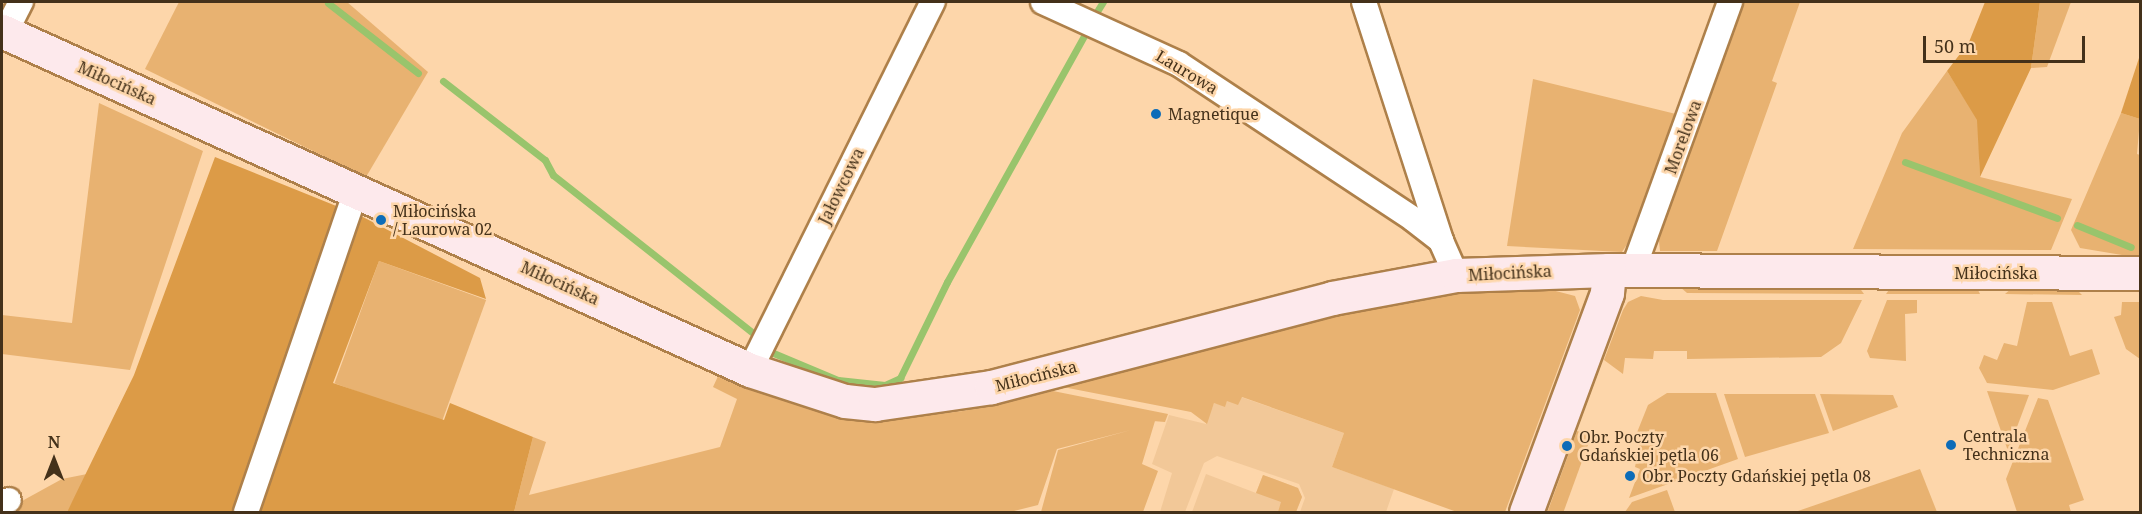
<!DOCTYPE html>
<html>
<head>
<meta charset="utf-8">
<style>
  body { margin:0 }
  #map { position:relative; width:2142px; height:514px; overflow:hidden; background:#fdd6aa; font-family:"Noto Serif",serif }
  div>[style] { position:absolute }
  [style*='--x'] { left:calc(var(--x)*1px); top:calc(var(--y)*1px); width:calc(var(--w)*1px); rotate:calc(var(--a)*1deg) }
  .built>* { inset:0; background:#f2c898 }
  .green>* { inset:0; background:#e8b271; transform-origin:0 0 }
  .forest>* { inset:0; background:#dc9b47 }
  .stream>* { height:7px; margin:-3.5px; padding:0 3.5px; transform-origin:3.5px; border-radius:3.5px; background:#99c46c }
  .roads { filter:drop-shadow(2px 0 #ae804a) drop-shadow(-2px 0 #ae804a) drop-shadow(0 2px #ae804a) drop-shadow(0 -2px #ae804a) }
  .street>* { height:24px; margin:-12px; padding:0 12px; transform-origin:12px; border-radius:12px; background:#fff }
  .secondary>* { height:33px; margin:-16.5px; padding:0 16.5px; transform-origin:16.5px; border-radius:16.5px; background:#fde9ec }
  .dots>* { width:16px; height:16px; translate:-50% -50%; box-sizing:border-box; border:3px solid #fdd6aa; border-radius:50% }
  span { translate:-50% -50%; white-space:nowrap; text-align:center; line-height:1.15; -webkit-text-stroke:5px #fdd6aa; paint-order:stroke }
  .street-label { font-size:16px; color:#44311a }
  .poi-label { font-size:16px; color:#44311a }
  .left { translate:0 -50%; text-align:left }
  .frame { position:absolute; inset:0; border:3px solid #44311a; pointer-events:none }
  .north { position:absolute; left:24px; top:430px; width:60px; height:60px; -webkit-text-stroke:4px #fdd6aa; paint-order:stroke; rotate:0deg; font-size:16px; font-weight:700; line-height:24px; text-align:center; color:#44311a }
  .north::after { content:''; display:block; margin:auto; width:21px; height:27px; background:#44311a; clip-path:polygon(50% 0,100% 100%,50% 72%,0 100%) }
  .scale { position:absolute; left:1923px; top:36px; width:162px; height:27px; box-sizing:border-box; border:3px solid #44311a; border-top:0; padding-left:8px; font-size:18px; line-height:21px; white-space:nowrap; color:#44311a; -webkit-text-stroke:4px #fdd6aa; paint-order:stroke }
</style>
</head>
<body>
<div id="map">
  <div class="built">
    <div style="clip-path:polygon(1241px 397px,1344px 433px,1332px 467px,1394px 489px,1386px 512px,1300px 512px,1305px 498px,1299px 484px,1217px 456px,1204px 463px,1185px 512px,1160px 512px,1172px 473px,1152px 464px,1169px 415px,1206px 424px,1214px 403px,1225px 406px,1227px 401px)"></div>
    <div style="clip-path:polygon(1206px 474px,1256px 493px,1263px 475px,1298px 488px,1302px 497px,1296px 512px,1192px 512px)"></div>
  </div>
  <div class="green">
    <div style="clip-path:polygon(179px 2px,347px 2px,428px 72px,366px 177px,145px 69px)"></div>
    <div style="clip-path:polygon(1738px 2px,1800px 2px,1772px 81px,1777px 83px,1717px 251px,1660px 251px,1658px 232px)"></div>
    <div style="clip-path:polygon(2040px 2px,2071px 2px,2047px 67px,2031px 68px)"></div>
    <div style="clip-path:polygon(1947px 71px,1978px 120px,1980px 177px,2072px 199px,2051px 250px,1853px 249px,1902px 133px)"></div>
    <div style="clip-path:polygon(1533px 79px,1680px 115px,1641px 223px,1622px 252px,1507px 246px)"></div>
    <div style="clip-path:polygon(99px 103px,203px 151px,130px 370px,2px 354px,2px 315px,72px 323px)"></div>
    <div style="clip-path:polygon(2121px 113px,2140px 119px,2137px 154px,2140px 155px,2140px 258px,2080px 248px,2071px 230px)"></div>
    <div style="left:379px;top:261px;width:114px;height:130px;rotate:20deg"></div>
    <div style="clip-path:polygon(1856px 283px,1864px 294px,1687px 293px,1679px 286px)"></div>
    <div style="clip-path:polygon(1894px 283px,1977px 288px,1980px 294px,1886px 294px)"></div>
    <div style="clip-path:polygon(2073px 286px,2082px 295px,2005px 294px,2012px 288px)"></div>
    <div style="clip-path:polygon(1548px 289px,1575px 296px,1580px 310px,1505px 512px,1457px 512px,1332px 467px,1344px 433px,1242px 397px,1238px 405px,1227px 401px,1225px 407px,1214px 403px,1207px 424px,1191px 412px,1063px 387px,1369px 307px,1441px 294px)"></div>
    <div style="clip-path:polygon(1641px 296px,1663px 300px,1862px 300px,1841px 343px,1821px 357px,1687px 359px,1687px 351px,1654px 351px,1653px 359px,1625px 358px,1623px 374px,1604px 360px,1623px 310px,1628px 302px)"></div>
    <div style="clip-path:polygon(1887px 300px,1917px 300px,1917px 313px,1905px 314px,1906px 361px,1870px 358px,1867px 351px)"></div>
    <div style="clip-path:polygon(2027px 302px,2052px 302px,2070px 356px,2092px 349px,2100px 374px,2053px 390px,1987px 383px,1979px 368px,1984px 355px,1997px 360px,2004px 343px,2017px 346px)"></div>
    <div style="clip-path:polygon(2122px 302px,2140px 302px,2140px 359px,2126px 349px,2114px 317px,2121px 315px)"></div>
    <div style="clip-path:polygon(720px 372px,844px 420px,890px 420px,963px 411px,1053px 391px,1168px 414px,1165px 422px,1141px 420px,1155px 421px,1142px 464px,1158px 471px,1143px 512px,1041px 512px,1058px 450px,1131px 430px,1057px 449px,1038px 505px,1010px 512px,514px 512px,533px 437px,546px 442px,529px 495px,720px 447px,737px 399px,713px 387px)"></div>
    <div style="clip-path:polygon(1987px 391px,2029px 395px,2008px 451px)"></div>
    <div style="clip-path:polygon(1667px 393px,1716px 393px,1738px 459px,1629px 498px,1640px 469px,1635px 467px,1641px 437px,1636px 435px,1648px 405px)"></div>
    <div style="clip-path:polygon(1724px 394px,1815px 394px,1829px 433px,1745px 457px)"></div>
    <div style="clip-path:polygon(1820px 394px,1893px 395px,1898px 407px,1833px 431px)"></div>
    <div style="clip-path:polygon(2038px 398px,2048px 400px,2084px 500px,2069px 505px,2071px 512px,2017px 512px,2006px 479px)"></div>
    <div style="left:1577px;top:431px;width:15px;height:86px;rotate:20deg"></div>
    <div style="clip-path:polygon(1920px 469px,1937px 512px,1795px 512px)"></div>
    <div style="clip-path:polygon(87px 474px,67px 512px,2px 512px,62px 479px)"></div>
    <div style="clip-path:polygon(1263px 475px,1298px 488px,1302px 497px,1296px 512px,1278px 512px,1281px 502px,1256px 493px)"></div>
    <div style="clip-path:polygon(1667px 490px,1675px 512px,1625px 512px,1632px 502px)"></div>
  </div>
  <div class="forest">
    <div style="clip-path:polygon(1985px 2px,2040px 2px,2031px 68px,1980px 177px,1977px 120px,1947px 71px,1969px 42px)"></div>
    <div style="clip-path:polygon(2140px 55px,2140px 119px,2121px 113px)"></div>
    <div style="clip-path:polygon(215px 157px,361px 216px,480px 278px,486px 299px,379px 261px,333px 383px,444px 420px,450px 403px,533px 437px,514px 512px,67px 512px,134px 375px)"></div>
  </div>
  <div class="stream">
    <div style="--x:328;--y:3;--w:114;--a:37.9"></div>
    <div style="--x:1096;--y:13;--w:13;--a:-58"></div>
    <div style="--x:443;--y:81;--w:129;--a:37.8"></div>
    <div style="--x:545;--y:160;--w:17;--a:62"></div>
    <div style="--x:553;--y:175;--w:256;--a:38.3"></div>
    <div style="--x:1905;--y:162;--w:162;--a:20.2"></div>
    <div style="--x:2077;--y:225;--w:58;--a:22.2"></div>
    <div style="--x:771;--y:352;--w:73;--a:22.7"></div>
    <div style="--x:838;--y:380;--w:47;--a:6.1"></div>
    <div style="--x:885;--y:385;--w:17;--a:-25"></div>
    <div style="--x:900;--y:378;--w:107;--a:-63.9"></div>
    <div style="--x:947;--y:282;--w:284;--a:-60.9"></div>
  </div>
  <div class="roads">
    <div class="street">
      <div style="--x:1043;--y:2;--w:149;--a:24.5"></div>
      <div style="--x:1179;--y:64;--w:281;--a:33.5"></div>
      <div style="--x:1413;--y:219;--w:36;--a:38"></div>
      <div style="--x:1441;--y:241;--w:37;--a:66"></div>
      <div style="--x:1364;--y:2;--w:251;--a:72.1"></div>
      <div style="--x:5;--y:33;--w:35;--a:-63"></div>
      <div style="--x:1633;--y:270;--w:285;--a:-70.1"></div>
      <div style="--x:750;--y:370;--w:411;--a:-63.6"></div>
      <div style="--x:2;--y:502;--w:7;--a:-16"></div>
      <div style="--x:246;--y:512;--w:339;--a:-71.1"></div>
    </div>
    <div class="secondary">
      <div style="--x:2;--y:31;--w:821;--a:24.38"></div>
      <div style="--x:750;--y:370;--w:100;--a:18.1"></div>
      <div style="--x:845;--y:401;--w:30;--a:6"></div>
      <div style="--x:875;--y:404;--w:117;--a:-8.3"></div>
      <div style="--x:991;--y:387;--w:352;--a:-14.6"></div>
      <div style="--x:1332;--y:298;--w:126;--a:-10.5"></div>
      <div style="--x:1456;--y:275;--w:153;--a:-1.9"></div>
      <div style="--x:1609;--y:270;--w:531;--a:0.32"></div>
      <div style="--x:1526;--y:512;--w:233;--a:-69.7"></div>
      <div style="--x:1607;--y:293;--w:23;--a:-85"></div>
    </div>
  </div>
  <div class="dots">
    <div style="left:1156px;top:114px;background:#0d6cb8"></div>
    <div style="left:381px;top:220px;background:#0d6cb8"></div>
    <div style="left:1951px;top:445px;background:#0d6cb8"></div>
    <div style="left:1567px;top:446px;background:#0d6cb8"></div>
    <div style="left:1630px;top:476px;background:#0d6cb8"></div>
  </div>
  <div class="street-label">
    <span style="left:1187px;top:72px;rotate:31deg">Laurowa</span>
    <span style="left:117px;top:83px;rotate:24deg">Miłocińska</span>
    <span style="left:1683px;top:137px;rotate:-70deg">Morelowa</span>
    <span style="left:841px;top:186px;rotate:-64deg">Jałowcowa</span>
    <span style="left:1510px;top:273px;rotate:-3deg">Miłocińska</span>
    <span style="left:1996px;top:273px">Miłocińska</span>
    <span style="left:560px;top:283px;rotate:24deg">Miłocińska</span>
    <span style="left:1036px;top:376px;rotate:-14deg">Miłocińska</span>
  </div>
  <div class="poi-label">
    <span class="left" style="left:1168px;top:114px">Magnetique</span>
    <span class="left" style="left:393px;top:220px">Miłocińska<br>/ Laurowa 02</span>
    <span class="left" style="left:1963px;top:445px">Centrala<br>Techniczna</span>
    <span class="left" style="left:1579px;top:446px">Obr. Poczty<br>Gdańskiej pętla 06</span>
    <span class="left" style="left:1642px;top:476px">Obr. Poczty Gdańskiej pętla 08</span>
  </div>
  <div class="frame"></div>
  <div class="north">N</div>
  <div class="scale">50 m</div>
</div>
</body>
</html>
